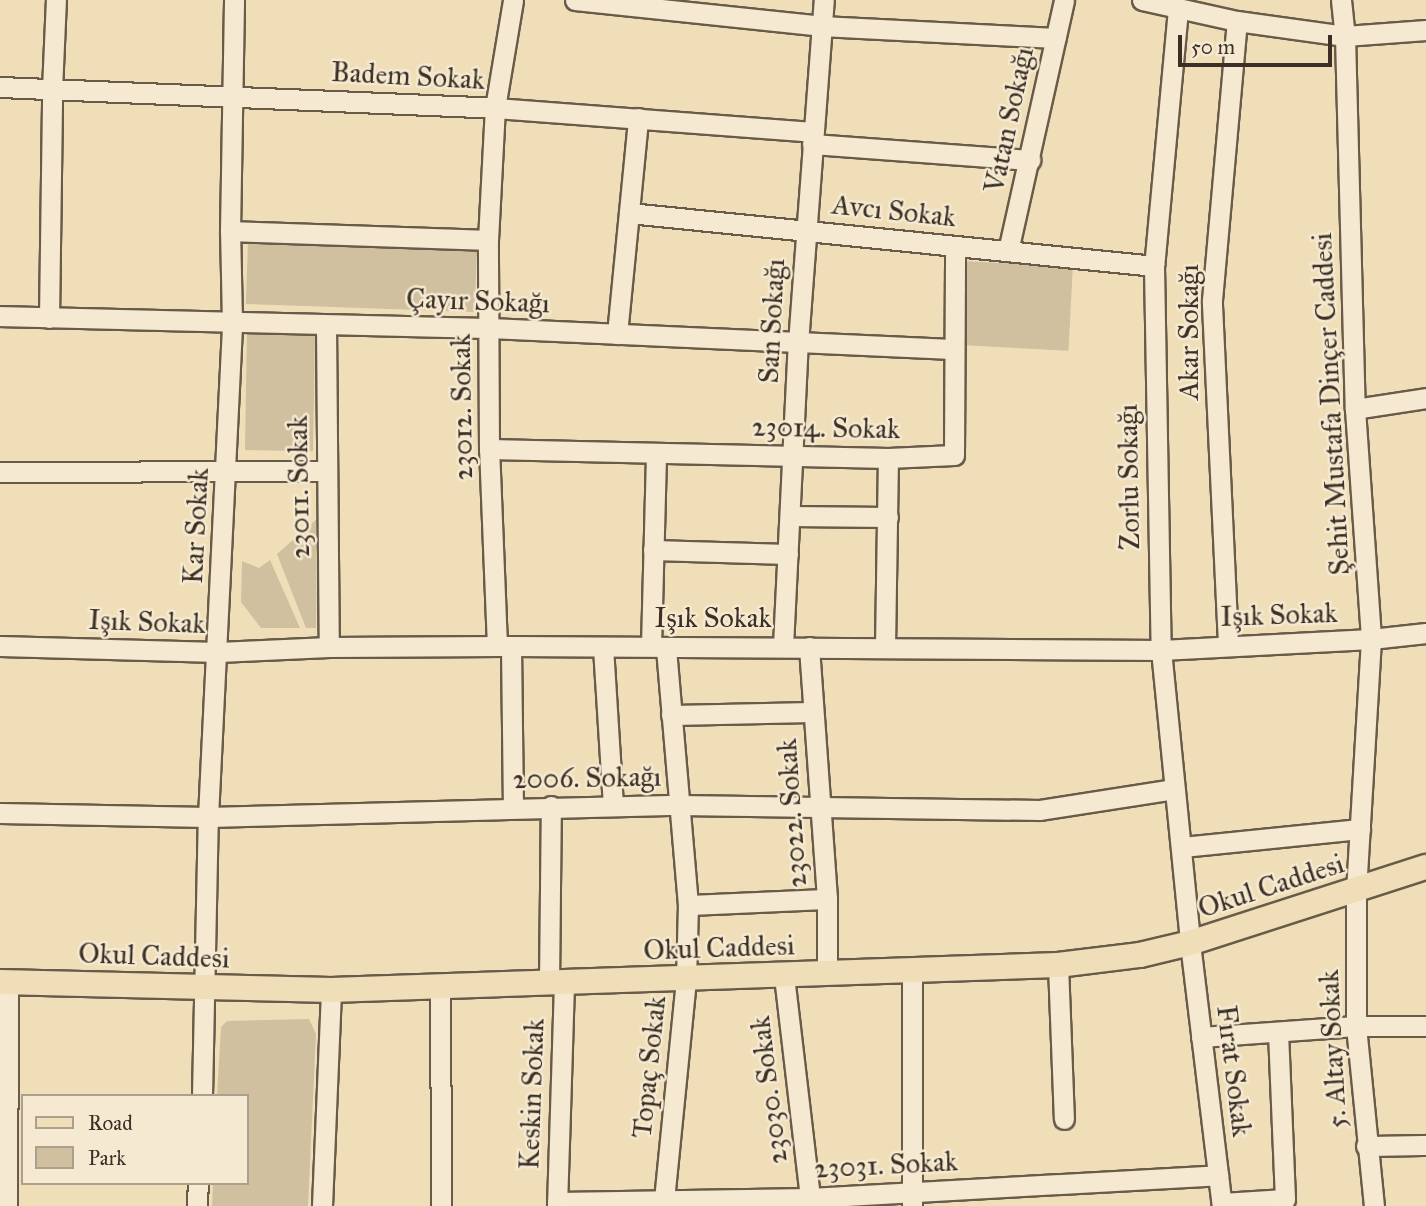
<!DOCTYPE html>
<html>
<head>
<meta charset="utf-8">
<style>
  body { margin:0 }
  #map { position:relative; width:1426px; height:1206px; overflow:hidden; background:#efdeb8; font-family:"IM FELL Great Primer",serif }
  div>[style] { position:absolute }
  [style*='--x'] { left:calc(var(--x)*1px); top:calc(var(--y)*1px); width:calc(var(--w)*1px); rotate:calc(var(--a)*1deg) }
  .green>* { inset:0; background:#d0c09f; transform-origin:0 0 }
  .roads { filter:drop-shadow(2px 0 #685b4a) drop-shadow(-2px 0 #685b4a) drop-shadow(0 2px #685b4a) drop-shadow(0 -2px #685b4a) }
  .minor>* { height:19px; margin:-9.5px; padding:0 9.5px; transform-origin:9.5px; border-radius:9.5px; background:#f5ead1 }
  .major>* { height:24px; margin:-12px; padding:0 12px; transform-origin:12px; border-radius:12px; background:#efdeb8 }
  span { translate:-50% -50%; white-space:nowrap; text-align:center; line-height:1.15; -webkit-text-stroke:5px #f5ead1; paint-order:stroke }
  .street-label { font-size:28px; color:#3b2f26 }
  .legend { position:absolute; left:21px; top:1094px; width:228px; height:91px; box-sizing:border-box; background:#f5ead1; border:2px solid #ab9f8d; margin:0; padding:9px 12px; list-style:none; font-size:21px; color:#3b2f26 }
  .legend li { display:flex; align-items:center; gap:14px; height:35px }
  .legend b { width:35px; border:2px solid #ab9f8d }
  .scale { position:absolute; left:1178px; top:35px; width:154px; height:32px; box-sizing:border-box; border:4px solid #3b2f26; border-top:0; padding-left:9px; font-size:21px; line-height:24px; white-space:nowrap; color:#3b2f26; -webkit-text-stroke:5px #f5ead1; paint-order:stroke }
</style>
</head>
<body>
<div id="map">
  <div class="green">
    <div style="left:248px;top:243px;width:229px;height:61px;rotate:2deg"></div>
    <div style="left:963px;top:261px;width:110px;height:84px;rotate:3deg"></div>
    <div style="left:247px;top:333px;width:68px;height:117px;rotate:1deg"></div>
    <div style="clip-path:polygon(317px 519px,316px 628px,306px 628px,277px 554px)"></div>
    <div style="clip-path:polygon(270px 560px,300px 628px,261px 628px,241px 602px,242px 561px,259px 568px)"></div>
    <div style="clip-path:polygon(309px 1019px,316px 1034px,308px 1206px,212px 1206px,213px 1183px,247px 1183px,247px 1096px,217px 1096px,221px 1027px,227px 1021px)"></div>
  </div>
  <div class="roads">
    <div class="minor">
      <div style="--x:575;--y:0;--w:247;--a:6"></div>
      <div style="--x:821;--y:26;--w:235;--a:2.9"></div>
      <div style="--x:1142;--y:0;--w:97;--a:12.5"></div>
      <div style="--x:1237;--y:21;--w:109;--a:7.9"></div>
      <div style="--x:1345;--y:36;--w:81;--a:-4.2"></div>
      <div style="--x:1341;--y:0;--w:36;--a:84"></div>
      <div style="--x:1345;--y:36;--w:373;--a:88.5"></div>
      <div style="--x:1355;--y:409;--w:231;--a:86"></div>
      <div style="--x:1371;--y:639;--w:250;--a:93.4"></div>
      <div style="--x:1356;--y:889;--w:137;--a:90"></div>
      <div style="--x:1356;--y:1026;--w:181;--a:84.3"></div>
      <div style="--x:1178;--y:9;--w:258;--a:95.3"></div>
      <div style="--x:1154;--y:266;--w:384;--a:89"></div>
      <div style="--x:1161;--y:650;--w:294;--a:84.3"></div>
      <div style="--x:1190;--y:943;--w:265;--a:83.1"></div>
      <div style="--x:0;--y:87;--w:495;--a:2.4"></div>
      <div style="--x:495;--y:108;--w:319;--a:4.3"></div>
      <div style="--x:812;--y:144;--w:219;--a:4.2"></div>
      <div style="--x:629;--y:213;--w:528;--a:5.76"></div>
      <div style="--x:230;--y:231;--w:258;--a:2"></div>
      <div style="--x:1008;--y:251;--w:257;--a:-77.4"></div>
      <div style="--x:0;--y:316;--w:488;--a:1.4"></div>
      <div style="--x:488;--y:328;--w:466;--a:2.6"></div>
      <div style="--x:49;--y:318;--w:228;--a:-89.2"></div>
      <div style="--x:52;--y:90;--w:90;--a:-87.5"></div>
      <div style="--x:326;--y:326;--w:321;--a:89.5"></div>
      <div style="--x:617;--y:334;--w:217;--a:-84.4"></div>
      <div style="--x:1355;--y:409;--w:72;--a:-8.8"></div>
      <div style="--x:489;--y:449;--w:399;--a:1.3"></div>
      <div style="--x:888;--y:458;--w:66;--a:-2.6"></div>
      <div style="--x:954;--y:455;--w:209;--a:-89.7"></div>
      <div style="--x:0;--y:472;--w:327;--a:-0.2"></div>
      <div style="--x:790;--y:516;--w:98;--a:0.6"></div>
      <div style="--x:653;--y:550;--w:135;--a:1.7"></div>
      <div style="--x:1228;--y:644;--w:344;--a:-92.7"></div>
      <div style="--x:1212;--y:300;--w:280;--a:-84.9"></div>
      <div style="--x:0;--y:646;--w:218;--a:1.6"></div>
      <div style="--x:218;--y:652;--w:111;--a:-2.6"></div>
      <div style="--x:329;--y:647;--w:182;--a:-0.3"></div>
      <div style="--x:511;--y:646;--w:650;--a:0.35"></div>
      <div style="--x:1161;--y:650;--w:210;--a:-3"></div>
      <div style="--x:1371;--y:639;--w:55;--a:-6.2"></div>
      <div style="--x:497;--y:646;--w:197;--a:-92.3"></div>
      <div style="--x:489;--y:449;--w:209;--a:-90.3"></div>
      <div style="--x:488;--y:240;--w:132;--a:-87"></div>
      <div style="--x:495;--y:108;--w:109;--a:-80.5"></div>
      <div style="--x:511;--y:646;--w:161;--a:89.3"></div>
      <div style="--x:651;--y:646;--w:193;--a:-88.5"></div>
      <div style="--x:783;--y:646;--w:303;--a:-87.2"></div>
      <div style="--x:798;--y:343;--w:344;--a:-85.7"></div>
      <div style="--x:603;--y:647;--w:159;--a:86.4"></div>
      <div style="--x:809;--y:647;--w:253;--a:85.9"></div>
      <div style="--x:827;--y:899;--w:75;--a:90"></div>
      <div style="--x:885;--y:647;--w:189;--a:-89.1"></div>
      <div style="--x:671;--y:715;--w:142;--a:-1.2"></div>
      <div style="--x:0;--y:813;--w:208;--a:1.1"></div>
      <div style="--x:208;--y:817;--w:471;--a:-1.5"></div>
      <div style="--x:679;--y:805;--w:361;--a:0.8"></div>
      <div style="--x:1040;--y:810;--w:136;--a:-8.9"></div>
      <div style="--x:1182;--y:847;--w:179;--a:-5.8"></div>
      <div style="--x:688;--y:905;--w:139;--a:-2.5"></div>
      <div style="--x:1058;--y:965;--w:154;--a:87.8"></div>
      <div style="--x:912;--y:971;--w:235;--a:90"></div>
      <div style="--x:784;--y:976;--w:224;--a:83.3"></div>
      <div style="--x:549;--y:984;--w:178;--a:-89.4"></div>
      <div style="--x:440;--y:988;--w:218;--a:89.7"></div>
      <div style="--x:1201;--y:1037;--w:155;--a:-4.1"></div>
      <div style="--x:1356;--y:1026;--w:70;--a:0"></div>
      <div style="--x:202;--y:1096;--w:279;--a:-88.8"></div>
      <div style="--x:208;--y:817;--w:495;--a:-87.2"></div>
      <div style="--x:232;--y:323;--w:92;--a:-91.2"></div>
      <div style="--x:230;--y:231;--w:231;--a:-89"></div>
      <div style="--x:1366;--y:1146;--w:60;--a:-1"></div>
      <div style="--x:664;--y:1200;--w:221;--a:-84.3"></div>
      <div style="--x:686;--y:980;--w:75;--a:-88.5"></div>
      <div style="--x:688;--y:905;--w:259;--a:-94.9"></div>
      <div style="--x:557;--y:1202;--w:253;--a:-0.9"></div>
      <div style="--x:810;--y:1198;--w:409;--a:-3.2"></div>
      <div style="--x:1222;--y:1203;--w:63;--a:-3.6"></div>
      <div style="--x:1285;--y:1199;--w:167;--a:-92.4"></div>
      <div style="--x:7;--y:1206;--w:224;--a:-89.7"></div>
      <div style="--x:197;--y:1206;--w:23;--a:-88"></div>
      <div style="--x:322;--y:1206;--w:216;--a:-87.6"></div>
      <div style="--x:557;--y:1206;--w:223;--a:-88.2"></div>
    </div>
    <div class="major">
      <div style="--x:0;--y:982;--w:331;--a:1.4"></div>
      <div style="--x:331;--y:990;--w:727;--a:-1.97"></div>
      <div style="--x:1058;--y:965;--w:83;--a:-7"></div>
      <div style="--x:1140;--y:955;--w:51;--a:-13.5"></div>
      <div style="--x:1190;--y:943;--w:248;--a:-17.9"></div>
    </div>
  </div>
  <div class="street-label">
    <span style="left:408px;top:76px;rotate:3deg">Badem Sokak</span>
    <span style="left:1009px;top:120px;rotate:-78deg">Vatan Sokağı</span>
    <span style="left:894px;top:211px;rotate:6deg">Avcı Sokak</span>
    <span style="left:478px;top:301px;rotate:2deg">Çayır Sokağı</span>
    <span style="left:772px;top:321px;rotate:-87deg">San Sokağı</span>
    <span style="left:1189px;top:332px;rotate:-90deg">Akar Sokağı</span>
    <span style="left:1331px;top:404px;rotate:-93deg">Şehit Mustafa Dinçer Caddesi</span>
    <span style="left:462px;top:407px;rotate:-91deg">23012. Sokak</span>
    <span style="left:826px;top:428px;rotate:1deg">23014. Sokak</span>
    <span style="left:1129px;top:477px;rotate:-91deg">Zorlu Sokağı</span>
    <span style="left:299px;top:487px;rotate:-91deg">23011. Sokak</span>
    <span style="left:196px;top:526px;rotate:-87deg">Kar Sokak</span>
    <span style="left:1279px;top:615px;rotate:-2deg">Işık Sokak</span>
    <span style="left:713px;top:618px">Işık Sokak</span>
    <span style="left:147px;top:622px;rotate:2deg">Işık Sokak</span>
    <span style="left:587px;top:778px;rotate:-1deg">2006. Sokağı</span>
    <span style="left:792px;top:813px;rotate:-94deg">23022. Sokak</span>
    <span style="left:1271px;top:886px;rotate:-18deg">Okul Caddesi</span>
    <span style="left:719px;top:948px;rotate:-2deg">Okul Caddesi</span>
    <span style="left:154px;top:956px;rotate:2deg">Okul Caddesi</span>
    <span style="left:1333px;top:1049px;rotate:-93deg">5. Altay Sokak</span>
    <span style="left:649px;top:1067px;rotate:-84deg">Topaç Sokak</span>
    <span style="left:1234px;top:1071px;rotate:83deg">Fırat Sokak</span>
    <span style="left:769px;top:1090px;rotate:-97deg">23030. Sokak</span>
    <span style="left:532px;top:1094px;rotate:-88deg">Keskin Sokak</span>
    <span style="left:886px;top:1165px;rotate:-3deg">23031. Sokak</span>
  </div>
  <ul class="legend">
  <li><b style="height:9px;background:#efdeb8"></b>Road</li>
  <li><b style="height:19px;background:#d0c09f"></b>Park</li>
  </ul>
  <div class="scale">50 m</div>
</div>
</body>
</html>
